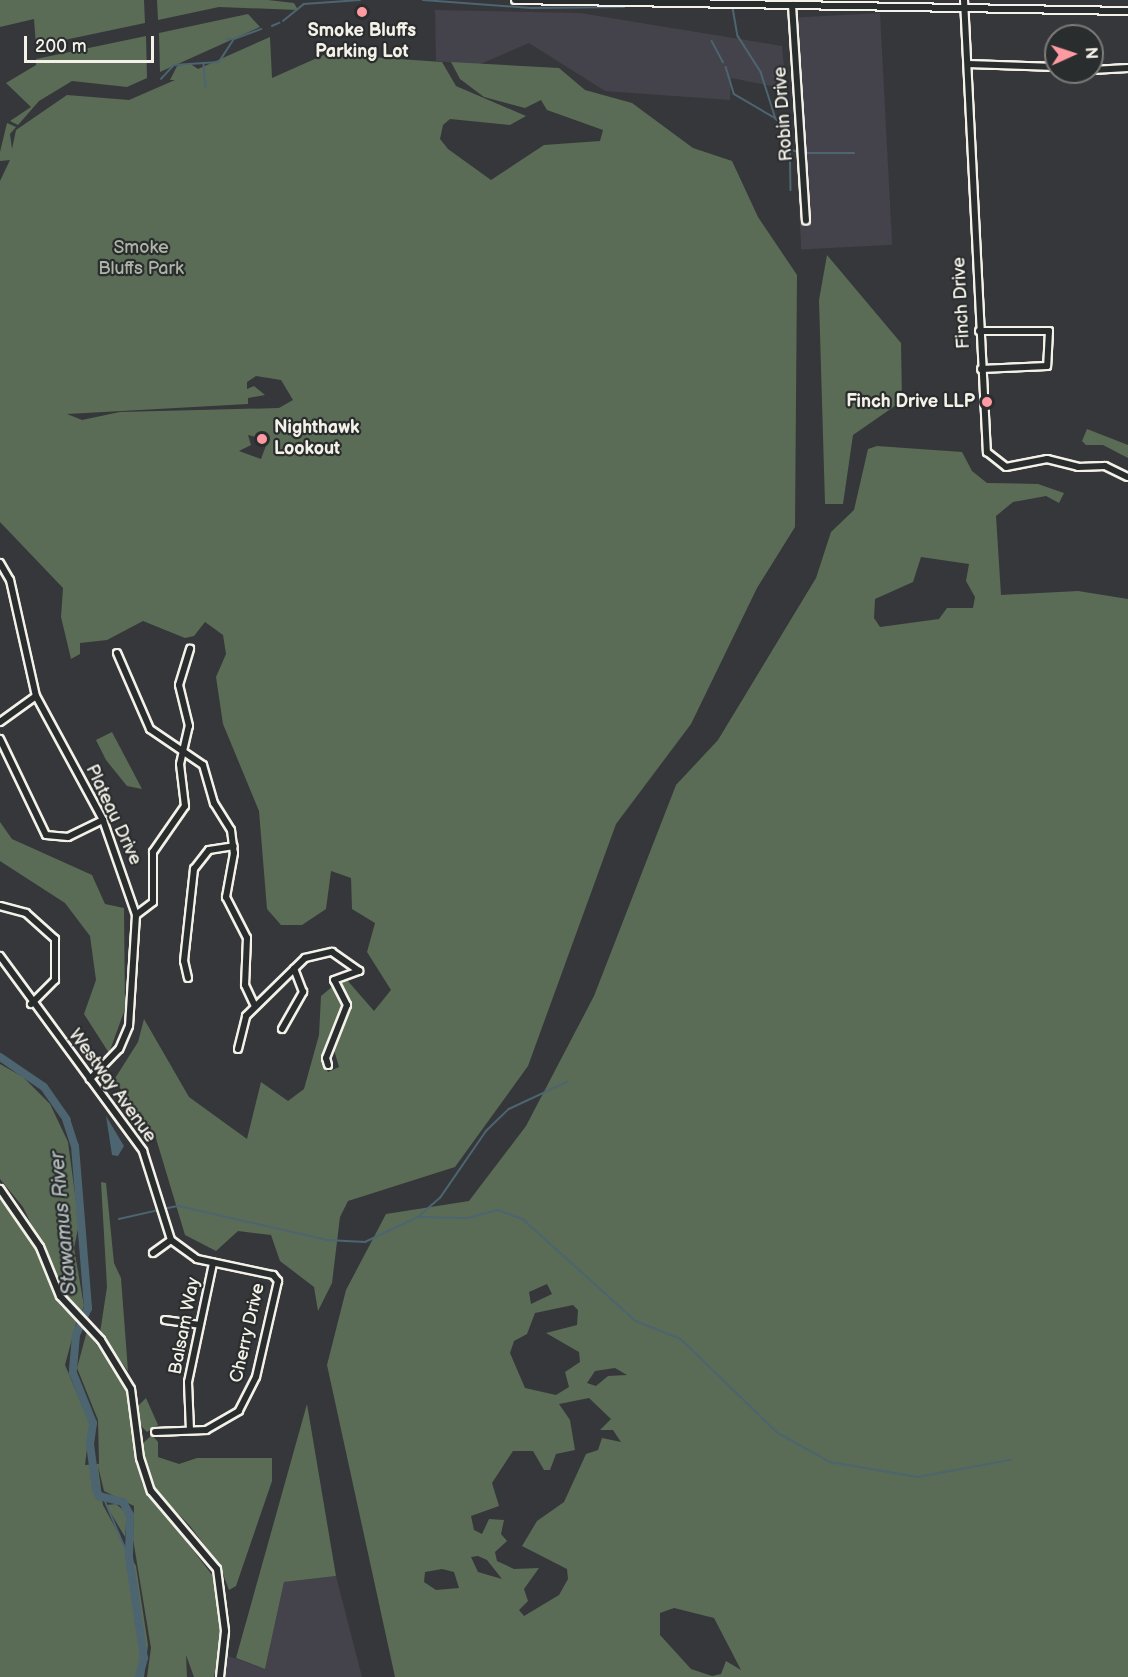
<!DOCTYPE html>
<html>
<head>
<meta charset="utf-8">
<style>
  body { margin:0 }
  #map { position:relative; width:1128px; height:1677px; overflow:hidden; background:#36373b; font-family:"Balsamiq Sans",sans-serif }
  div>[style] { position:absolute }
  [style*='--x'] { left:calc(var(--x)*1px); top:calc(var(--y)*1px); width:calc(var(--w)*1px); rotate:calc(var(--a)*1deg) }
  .built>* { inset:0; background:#44424a; transform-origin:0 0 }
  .green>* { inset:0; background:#5a6c55 }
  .water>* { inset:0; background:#4c6570 }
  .stream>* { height:1.5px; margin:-0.75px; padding:0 0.75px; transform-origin:0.75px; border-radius:0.75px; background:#4c6570 }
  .river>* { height:8px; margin:-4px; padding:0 4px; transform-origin:4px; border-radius:4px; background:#4c6570 }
  .roads { filter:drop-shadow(2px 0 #f4f1e8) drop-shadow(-2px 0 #f4f1e8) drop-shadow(0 2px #f4f1e8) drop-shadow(0 -2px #f4f1e8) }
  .minor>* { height:6px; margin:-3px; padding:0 3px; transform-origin:3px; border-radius:3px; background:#2a2d2e }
  .dots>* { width:16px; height:16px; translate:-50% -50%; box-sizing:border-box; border:3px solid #2a2d2e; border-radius:50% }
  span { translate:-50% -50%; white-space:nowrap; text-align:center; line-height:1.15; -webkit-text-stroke:4.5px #2a2d2e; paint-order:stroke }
  .poi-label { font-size:18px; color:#f4f1e8; font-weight:700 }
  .right { translate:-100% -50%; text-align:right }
  .left { translate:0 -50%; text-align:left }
  .street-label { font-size:18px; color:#f4f1e8 }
  .park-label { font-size:18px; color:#afb5a6 }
  .water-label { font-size:20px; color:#b1b9b8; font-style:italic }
  .north { position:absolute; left:1044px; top:24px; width:60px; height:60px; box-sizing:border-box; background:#2a2d2e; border:2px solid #7b7b78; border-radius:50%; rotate:87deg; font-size:16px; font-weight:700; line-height:24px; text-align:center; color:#f4f1e8 }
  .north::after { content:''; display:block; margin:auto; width:21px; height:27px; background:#ff9aa2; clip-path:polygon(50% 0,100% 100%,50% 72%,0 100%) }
  .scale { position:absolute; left:24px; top:36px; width:130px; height:27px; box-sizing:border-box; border:3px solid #f4f1e8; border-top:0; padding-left:8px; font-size:18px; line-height:21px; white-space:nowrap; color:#f4f1e8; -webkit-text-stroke:4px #2a2d2e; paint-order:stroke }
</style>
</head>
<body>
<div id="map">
  <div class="built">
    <div style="clip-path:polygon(435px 10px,580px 13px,782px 46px,786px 89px,731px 78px,730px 100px,605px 91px,529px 43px,478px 65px,436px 61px)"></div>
    <div style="left:880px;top:13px;width:232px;height:91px;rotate:87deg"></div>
    <div style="clip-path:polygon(336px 1576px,362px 1677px,220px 1677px,228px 1656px,265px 1669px,284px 1582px)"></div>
  </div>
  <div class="green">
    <div style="clip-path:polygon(0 0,144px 0,145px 23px,36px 46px,34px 19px,0 27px)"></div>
    <div style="clip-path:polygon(157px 0,268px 0,294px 3px,298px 10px,219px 7px,158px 20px)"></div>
    <div style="clip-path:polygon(248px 14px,260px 27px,160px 72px,159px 33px)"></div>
    <div style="clip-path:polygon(146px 36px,147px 78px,127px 87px,72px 81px,39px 101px,18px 125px,10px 121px,31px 107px,6px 83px,36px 65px,36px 59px)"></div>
    <div style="clip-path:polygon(evenodd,270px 37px,272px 78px,326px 54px,442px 62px,456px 86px,526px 116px,510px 125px,450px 119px,443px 125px,440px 139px,448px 149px,491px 180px,544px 145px,600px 141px,603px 130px,547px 110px,541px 100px,525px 108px,484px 97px,460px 79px,451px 62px,559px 68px,585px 90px,632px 103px,693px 148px,732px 161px,758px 217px,797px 275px,795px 527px,757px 588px,691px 724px,616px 824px,528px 1066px,455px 1167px,348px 1201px,340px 1217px,332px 1283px,318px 1311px,314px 1287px,280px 1261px,271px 1235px,238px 1231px,216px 1251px,185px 1235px,155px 1135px,114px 1080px,138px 1042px,144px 1019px,189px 1097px,247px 1139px,261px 1082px,288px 1101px,304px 1089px,319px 1035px,321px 996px,332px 987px,345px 1001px,332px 1046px,322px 1059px,328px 1072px,339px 1067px,334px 1050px,350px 1006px,336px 983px,347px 980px,374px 1011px,391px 990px,367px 952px,375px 923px,352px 909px,351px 878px,331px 871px,326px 909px,302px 925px,281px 925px,267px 909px,259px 811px,223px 724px,216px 677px,226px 654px,223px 635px,205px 622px,194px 636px,185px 638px,143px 621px,107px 640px,80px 643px,80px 654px,71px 659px,61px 617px,63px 588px,0 522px,0 181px,10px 160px,0 161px,0 152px,7px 123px,16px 127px,10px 134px,12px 149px,16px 130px,67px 95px,129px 100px,175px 80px,170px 80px,177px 66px,189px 63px,198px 69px,270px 37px,256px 376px,281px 380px,293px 400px,279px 408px,120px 412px,82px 420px,67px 414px,248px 404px,248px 398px,265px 395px,254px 386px,247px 389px,247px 382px,256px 376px,270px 37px,248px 435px,268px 440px,261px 459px,239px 451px,251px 445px,248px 435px)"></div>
    <div style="clip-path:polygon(827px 255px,901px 343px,902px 401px,853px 435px,843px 504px,825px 504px,819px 300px)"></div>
    <div style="clip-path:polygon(1087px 429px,1128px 445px,1128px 458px,1103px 445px,1086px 445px,1082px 441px)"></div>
    <div style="clip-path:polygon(evenodd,877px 446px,962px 452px,972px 471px,987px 483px,1038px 484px,1064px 493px,1059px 503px,1046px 496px,1013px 502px,996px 516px,1001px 595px,1078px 591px,1128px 599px,1128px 1677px,395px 1677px,327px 1365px,346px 1290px,386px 1214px,469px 1201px,526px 1126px,594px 996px,676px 785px,718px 740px,816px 578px,831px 532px,854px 510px,868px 449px,877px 446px,921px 557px,969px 564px,966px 581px,975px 597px,973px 608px,947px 608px,939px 619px,880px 627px,874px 618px,875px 599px,913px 582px,921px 557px,877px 446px,547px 1284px,552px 1294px,531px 1304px,529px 1292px,547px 1284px,877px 446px,573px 1305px,578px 1310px,577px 1325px,546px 1333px,579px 1352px,580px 1362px,565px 1372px,569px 1387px,556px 1395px,525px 1388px,510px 1353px,514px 1341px,527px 1334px,535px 1313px,573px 1305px,877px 446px,615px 1368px,627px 1375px,608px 1376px,596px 1386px,587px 1383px,595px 1371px,615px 1368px,877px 446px,589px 1398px,611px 1419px,600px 1430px,613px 1430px,621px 1442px,602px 1438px,598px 1450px,586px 1454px,564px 1502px,537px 1521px,522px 1546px,567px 1569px,568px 1579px,559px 1595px,524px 1616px,519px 1610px,528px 1601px,524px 1589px,539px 1568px,514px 1569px,497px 1561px,495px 1552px,507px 1541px,501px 1534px,504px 1520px,489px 1519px,482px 1534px,474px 1530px,471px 1516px,499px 1506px,492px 1483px,513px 1451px,533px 1451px,544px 1470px,550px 1470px,556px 1454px,575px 1450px,570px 1420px,559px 1404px,589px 1398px,877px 446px,478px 1556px,487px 1560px,502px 1579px,478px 1572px,471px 1557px,478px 1556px,877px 446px,442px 1569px,454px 1572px,459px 1588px,436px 1590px,424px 1582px,425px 1572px,442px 1569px,877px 446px,674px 1608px,714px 1618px,741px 1670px,726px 1661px,721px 1674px,712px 1676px,691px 1669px,660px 1635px,660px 1613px,674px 1608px)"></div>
    <div style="clip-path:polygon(112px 732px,142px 789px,127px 786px,106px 760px,96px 740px)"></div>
    <div style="clip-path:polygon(0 822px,12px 839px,92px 875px,105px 904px,124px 908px,125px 1009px,109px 1053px,84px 1014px,96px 980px,90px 936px,65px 903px,0 861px)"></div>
    <div style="clip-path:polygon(0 1064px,23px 1077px,50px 1104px,68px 1142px,79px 1224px,74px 1248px,84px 1306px,81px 1313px,69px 1304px,23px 1207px,0 1179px)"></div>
    <div style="clip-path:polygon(101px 1182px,106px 1183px,114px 1263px,121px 1278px,128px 1371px,100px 1333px,107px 1287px)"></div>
    <div style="clip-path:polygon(0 1194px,37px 1247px,61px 1306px,77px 1320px,65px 1365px,90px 1424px,85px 1465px,99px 1464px,98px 1420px,77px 1368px,87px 1331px,125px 1384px,142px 1484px,216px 1580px,222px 1635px,214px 1677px,194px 1677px,186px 1655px,187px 1677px,147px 1677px,151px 1648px,133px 1539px,134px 1506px,104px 1491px,98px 1466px,103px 1505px,136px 1566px,148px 1645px,144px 1677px,0 1677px)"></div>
    <div style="clip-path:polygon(146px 1398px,158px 1425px,147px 1432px,139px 1424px,137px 1407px)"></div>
    <div style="clip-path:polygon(307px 1404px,336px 1576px,284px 1582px,265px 1669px,236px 1658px)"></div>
    <div style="clip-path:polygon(152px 1435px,158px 1442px,158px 1457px,179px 1464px,197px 1458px,272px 1458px,272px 1481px,236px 1586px,229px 1590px,220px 1566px,190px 1526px,153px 1488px,141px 1445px)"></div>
    <div style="clip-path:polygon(116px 1504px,127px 1513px,125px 1537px,106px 1505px)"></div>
  </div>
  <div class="water">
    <div style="clip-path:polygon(106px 1116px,124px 1146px,118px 1156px,112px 1155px)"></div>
  </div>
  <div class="stream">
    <div style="--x:423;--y:0;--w:108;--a:4.2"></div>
    <div style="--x:531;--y:8;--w:93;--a:-0.6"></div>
    <div style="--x:733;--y:8;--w:28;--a:80"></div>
    <div style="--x:738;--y:36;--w:43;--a:57.4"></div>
    <div style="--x:761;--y:72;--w:49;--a:72.3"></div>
    <div style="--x:776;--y:119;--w:17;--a:36"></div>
    <div style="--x:790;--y:129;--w:61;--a:89.1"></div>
    <div style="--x:283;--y:21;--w:27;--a:-39"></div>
    <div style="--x:304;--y:4;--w:56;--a:-4.1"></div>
    <div style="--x:272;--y:26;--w:8;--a:-23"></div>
    <div style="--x:226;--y:39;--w:4;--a:0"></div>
    <div style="--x:712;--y:41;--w:24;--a:62"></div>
    <div style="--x:204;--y:64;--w:24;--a:85"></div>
    <div style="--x:726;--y:67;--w:28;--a:73"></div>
    <div style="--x:734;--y:94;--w:48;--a:30.3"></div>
    <div style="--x:161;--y:79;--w:19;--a:-47"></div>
    <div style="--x:174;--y:65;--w:45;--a:-3.8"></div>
    <div style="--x:219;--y:62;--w:27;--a:-57"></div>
    <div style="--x:234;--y:39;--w:29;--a:-20"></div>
    <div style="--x:790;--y:149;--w:9;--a:21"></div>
    <div style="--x:805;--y:153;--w:49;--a:0"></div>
    <div style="--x:163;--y:1209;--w:16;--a:-11"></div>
    <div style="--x:179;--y:1206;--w:152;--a:12.9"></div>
    <div style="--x:327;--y:1240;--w:38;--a:3"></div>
    <div style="--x:365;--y:1242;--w:59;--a:-25.3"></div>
    <div style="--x:418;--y:1217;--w:29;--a:-41"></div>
    <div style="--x:440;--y:1198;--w:81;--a:-55.5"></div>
    <div style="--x:486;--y:1131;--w:32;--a:-44"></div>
    <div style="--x:509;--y:1109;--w:64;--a:-25"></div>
    <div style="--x:418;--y:1217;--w:50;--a:1.1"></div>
    <div style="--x:468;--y:1218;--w:31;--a:-15"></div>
    <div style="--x:498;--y:1210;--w:27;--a:20"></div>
    <div style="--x:523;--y:1219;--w:152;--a:42.1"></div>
    <div style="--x:636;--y:1321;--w:48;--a:21.8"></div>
    <div style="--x:681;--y:1339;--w:135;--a:44.1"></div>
    <div style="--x:778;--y:1433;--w:60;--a:29.1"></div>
    <div style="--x:830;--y:1462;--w:89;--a:9.7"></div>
    <div style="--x:918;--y:1477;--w:94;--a:-10.5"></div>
    <div style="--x:119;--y:1219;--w:41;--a:-12.7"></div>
    <div style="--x:104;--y:1498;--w:64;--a:67"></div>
  </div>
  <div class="river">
    <div style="--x:0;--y:1057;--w:53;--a:34.3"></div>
    <div style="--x:44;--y:1087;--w:39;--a:55"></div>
    <div style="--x:66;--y:1119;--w:28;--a:72"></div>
    <div style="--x:75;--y:1146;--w:163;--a:85.4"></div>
    <div style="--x:88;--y:1308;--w:30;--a:114"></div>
    <div style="--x:76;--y:1335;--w:38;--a:95"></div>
    <div style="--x:73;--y:1373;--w:54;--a:68.2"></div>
    <div style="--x:93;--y:1423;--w:21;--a:98"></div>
    <div style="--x:90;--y:1444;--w:45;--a:82.4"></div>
    <div style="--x:96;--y:1489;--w:8;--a:67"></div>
    <div style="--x:99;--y:1496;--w:25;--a:14"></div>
    <div style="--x:123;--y:1502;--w:15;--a:62"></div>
    <div style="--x:130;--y:1515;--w:42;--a:91.4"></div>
    <div style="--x:129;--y:1557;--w:102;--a:81.6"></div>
    <div style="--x:144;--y:1658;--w:20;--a:105"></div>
  </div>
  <div class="roads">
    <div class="minor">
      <div style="--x:515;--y:0;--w:613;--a:1.03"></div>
      <div style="--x:964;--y:0;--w:453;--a:87.1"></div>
      <div style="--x:987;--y:452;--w:24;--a:38"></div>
      <div style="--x:1006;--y:467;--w:42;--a:-11"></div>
      <div style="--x:1047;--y:459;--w:32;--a:14"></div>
      <div style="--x:1078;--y:467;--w:27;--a:-2"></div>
      <div style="--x:1105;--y:466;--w:25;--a:26"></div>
      <div style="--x:792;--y:5;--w:216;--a:86.3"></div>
      <div style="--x:968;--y:64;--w:88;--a:2"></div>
      <div style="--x:1092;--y:70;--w:36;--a:-3"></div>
      <div style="--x:979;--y:331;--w:70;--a:0"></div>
      <div style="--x:1049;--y:331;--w:35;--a:93"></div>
      <div style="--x:1047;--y:366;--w:66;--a:177.4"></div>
      <div style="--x:0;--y:563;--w:20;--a:60"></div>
      <div style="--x:10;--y:580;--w:119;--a:77.4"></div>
      <div style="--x:36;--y:696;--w:141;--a:61.6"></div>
      <div style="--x:103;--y:820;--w:101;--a:70.8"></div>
      <div style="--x:136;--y:915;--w:111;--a:93.6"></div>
      <div style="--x:129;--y:1026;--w:25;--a:113"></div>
      <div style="--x:119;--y:1049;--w:42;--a:134"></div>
      <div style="--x:117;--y:653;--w:83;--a:66.5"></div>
      <div style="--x:150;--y:729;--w:64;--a:34.2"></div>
      <div style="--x:203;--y:765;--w:40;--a:74"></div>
      <div style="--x:214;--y:803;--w:32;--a:58"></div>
      <div style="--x:231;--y:830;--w:23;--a:83"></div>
      <div style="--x:234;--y:853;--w:45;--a:100.3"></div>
      <div style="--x:226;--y:897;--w:46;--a:62.9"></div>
      <div style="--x:247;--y:938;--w:47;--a:92.4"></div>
      <div style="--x:245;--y:985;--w:23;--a:65"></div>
      <div style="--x:0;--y:722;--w:44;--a:-35.8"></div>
      <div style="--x:0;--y:739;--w:106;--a:64.4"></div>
      <div style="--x:46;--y:835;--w:22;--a:5"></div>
      <div style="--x:68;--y:837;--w:39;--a:-26"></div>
      <div style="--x:0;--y:906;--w:27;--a:15"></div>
      <div style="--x:26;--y:913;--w:39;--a:42"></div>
      <div style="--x:55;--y:939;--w:41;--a:90"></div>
      <div style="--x:55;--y:980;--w:34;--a:135"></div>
      <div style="--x:136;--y:915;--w:21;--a:-37"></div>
      <div style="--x:153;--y:902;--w:50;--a:-90"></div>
      <div style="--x:153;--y:852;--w:56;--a:-55.2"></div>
      <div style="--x:185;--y:806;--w:42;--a:-96.8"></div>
      <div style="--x:180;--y:764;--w:39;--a:-77"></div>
      <div style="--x:189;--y:726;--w:42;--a:-103.7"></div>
      <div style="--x:179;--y:685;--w:38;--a:-73"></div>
      <div style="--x:0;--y:956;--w:242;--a:53.7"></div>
      <div style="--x:143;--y:1151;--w:93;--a:72.5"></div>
      <div style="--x:171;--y:1240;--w:32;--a:36"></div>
      <div style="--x:197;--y:1259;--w:78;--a:11.9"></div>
      <div style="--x:273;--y:1275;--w:8;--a:50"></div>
      <div style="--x:278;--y:1281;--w:98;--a:102.9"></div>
      <div style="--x:256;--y:1377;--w:38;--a:117"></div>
      <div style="--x:239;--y:1411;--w:38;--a:150"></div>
      <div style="--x:206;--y:1430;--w:51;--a:177.8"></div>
      <div style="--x:188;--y:978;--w:17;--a:-103"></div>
      <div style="--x:184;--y:961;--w:93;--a:-83.8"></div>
      <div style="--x:194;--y:869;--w:24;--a:-52"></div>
      <div style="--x:209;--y:850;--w:25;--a:-9"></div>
      <div style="--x:282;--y:1029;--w:43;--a:-60.4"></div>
      <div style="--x:303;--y:992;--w:25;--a:-111"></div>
      <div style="--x:238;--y:1049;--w:34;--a:-76"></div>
      <div style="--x:246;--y:1016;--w:83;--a:-44.5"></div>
      <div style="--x:305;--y:958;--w:28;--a:-13"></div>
      <div style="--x:332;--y:952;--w:33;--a:35"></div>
      <div style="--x:328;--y:1065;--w:7;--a:-106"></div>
      <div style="--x:326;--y:1058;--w:57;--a:-68.4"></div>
      <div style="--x:347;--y:1005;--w:28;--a:-117"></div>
      <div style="--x:334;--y:980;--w:27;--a:-20"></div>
      <div style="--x:0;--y:1189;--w:70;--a:55.4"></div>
      <div style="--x:40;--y:1247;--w:53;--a:67.8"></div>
      <div style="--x:60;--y:1296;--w:60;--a:47"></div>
      <div style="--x:101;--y:1340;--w:57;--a:58.5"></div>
      <div style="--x:131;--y:1389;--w:70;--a:82.6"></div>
      <div style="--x:140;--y:1458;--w:35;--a:72"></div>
      <div style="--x:151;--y:1491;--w:102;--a:49.8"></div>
      <div style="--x:217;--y:1569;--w:63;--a:82.6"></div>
      <div style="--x:225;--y:1631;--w:46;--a:96.2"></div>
      <div style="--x:153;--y:1253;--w:22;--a:-36"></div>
      <div style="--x:165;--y:1320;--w:35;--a:8"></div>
      <div style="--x:190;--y:1430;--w:48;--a:-92.4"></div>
      <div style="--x:188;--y:1382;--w:122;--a:-78.1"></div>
    </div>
  </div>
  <div class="dots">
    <div style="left:362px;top:12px;background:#ff9aa2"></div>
    <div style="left:987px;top:402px;background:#ff9aa2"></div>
    <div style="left:262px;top:439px;background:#ff9aa2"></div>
  </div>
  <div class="poi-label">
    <span style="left:362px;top:42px">Smoke Bluffs<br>Parking Lot</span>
    <span class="right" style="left:975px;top:402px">Finch Drive LLP</span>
    <span class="left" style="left:274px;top:439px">Nighthawk<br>Lookout</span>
  </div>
  <div class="street-label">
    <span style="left:784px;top:114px;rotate:-94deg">Robin Drive</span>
    <span style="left:962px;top:303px;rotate:-93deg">Finch Drive</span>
    <span style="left:113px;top:815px;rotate:65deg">Plateau Drive</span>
    <span style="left:112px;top:1086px;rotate:54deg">Westway Avenue</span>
    <span style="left:185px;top:1326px;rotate:-79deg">Balsam Way</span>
    <span style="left:248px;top:1333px;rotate:-77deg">Cherry Drive</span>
  </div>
  <div class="park-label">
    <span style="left:141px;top:259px">Smoke<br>Bluffs Park</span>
  </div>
  <div class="water-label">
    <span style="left:64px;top:1223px;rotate:-95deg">Stawamus River</span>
  </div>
  <div class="north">N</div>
  <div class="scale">200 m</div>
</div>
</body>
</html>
